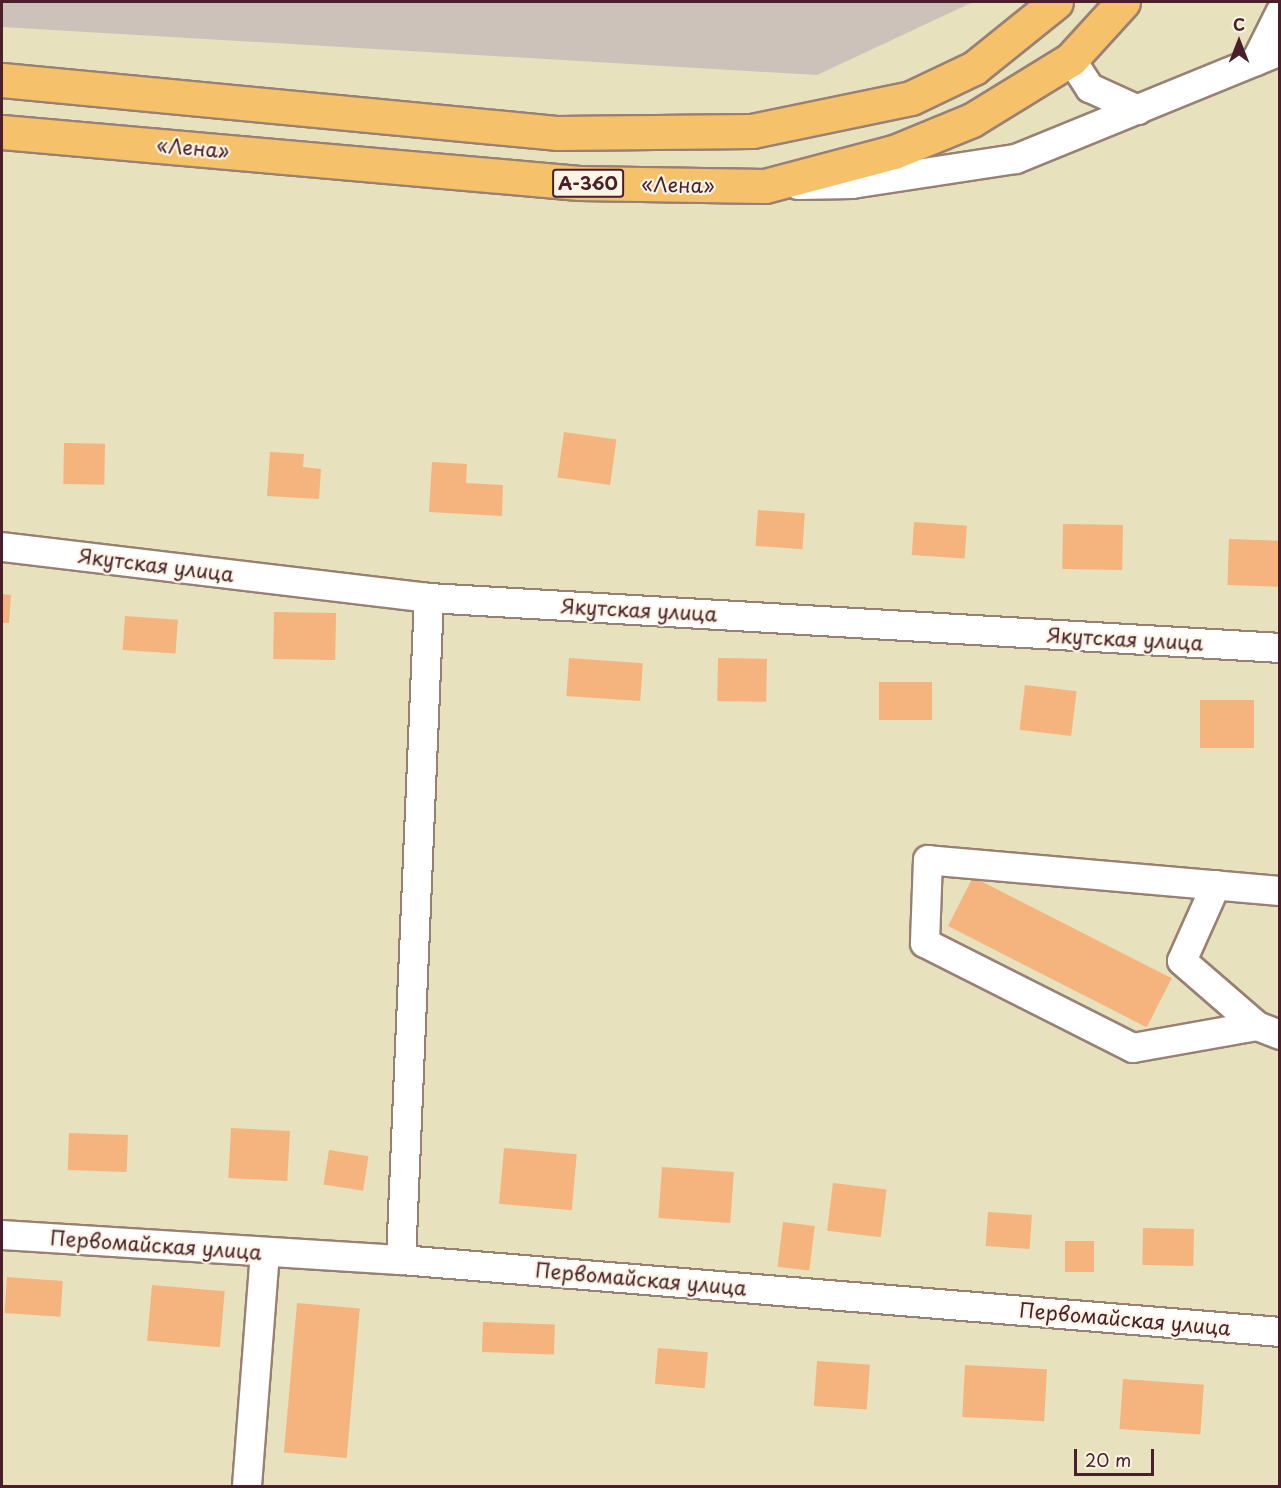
<!DOCTYPE html>
<html>
<head>
<meta charset="utf-8">
<style>
  body { margin:0 }
  #map { position:relative; width:1281px; height:1488px; overflow:hidden; background:#e8e1bd; font-family:"Playpen Sans",sans-serif }
  div>[style] { position:absolute }
  [style*='--x'] { left:calc(var(--x)*1px); top:calc(var(--y)*1px); width:calc(var(--w)*1px); rotate:calc(var(--a)*1deg) }
  .industrial>* { inset:0; background:#ccc2b9 }
  .building>* { inset:0; background:#f5b47d; transform-origin:0 0 }
  .roads { filter:drop-shadow(2px 0 #998074) drop-shadow(-2px 0 #998074) drop-shadow(0 2px #998074) drop-shadow(0 -2px #998074) }
  .minor>* { height:28px; margin:-14px; padding:0 14px; transform-origin:14px; border-radius:14px; background:#fff }
  .highway>* { height:33px; margin:-16.5px; padding:0 16.5px; transform-origin:16.5px; border-radius:16.5px; background:#f5c16b }
  span { translate:-50% -50%; white-space:nowrap; text-align:center; line-height:1.15; -webkit-text-stroke:4.5px #fcf5e5; paint-order:stroke }
  .shield-label span { padding:2px 4px; background:#fcf5e5; border:2px solid; border-radius:4px; -webkit-text-stroke-width:0 }
  .shield-label { font-size:18px; color:#4a1f2b; font-weight:700 }
  .street-label { font-size:20px; color:#4a1f2b }
  .frame { position:absolute; inset:0; border:3px solid #4a1f2b; pointer-events:none }
  .north { position:absolute; left:1209px; top:12px; width:60px; height:60px; -webkit-text-stroke:4px #fcf5e5; paint-order:stroke; rotate:0deg; font-size:16px; font-weight:700; line-height:24px; text-align:center; color:#4a1f2b }
  .north::after { content:''; display:block; margin:auto; width:21px; height:27px; background:#4a1f2b; clip-path:polygon(50% 0,100% 100%,50% 72%,0 100%) }
  .scale { position:absolute; left:1074px; top:1449px; width:80px; height:27px; box-sizing:border-box; border:3px solid #4a1f2b; border-top:0; padding-left:8px; font-size:18px; line-height:21px; white-space:nowrap; color:#4a1f2b; -webkit-text-stroke:4px #fcf5e5; paint-order:stroke }
</style>
</head>
<body>
<div id="map">
  <div class="industrial">
    <div style="clip-path:polygon(2px 2px,973px 2px,817px 75px,2px 27px)"></div>
  </div>
  <div class="building">
    <div style="left:564px;top:432px;width:53px;height:46px;rotate:8deg"></div>
    <div style="left:64px;top:443px;width:41px;height:41px;rotate:1deg"></div>
    <div style="clip-path:polygon(270px 452px,304px 454px,303px 467px,321px 469px,319px 499px,267px 496px)"></div>
    <div style="clip-path:polygon(432px 462px,467px 464px,466px 483px,503px 485px,502px 516px,429px 512px)"></div>
    <div style="left:758px;top:510px;width:47px;height:36px;rotate:4deg"></div>
    <div style="left:914px;top:522px;width:53px;height:33px;rotate:4deg"></div>
    <div style="left:1063px;top:524px;width:60px;height:45px;rotate:1deg"></div>
    <div style="left:1229px;top:539px;width:51px;height:46px;rotate:2deg"></div>
    <div style="clip-path:polygon(2px 594px,11px 595px,9px 623px,2px 623px)"></div>
    <div style="left:274px;top:612px;width:62px;height:47px;rotate:1deg"></div>
    <div style="left:125px;top:616px;width:53px;height:34px;rotate:4deg"></div>
    <div style="left:569px;top:658px;width:74px;height:38px;rotate:4deg"></div>
    <div style="left:718px;top:658px;width:49px;height:43px;rotate:1deg"></div>
    <div style="left:879px;top:682px;width:53px;height:38px"></div>
    <div style="left:1025px;top:685px;width:52px;height:45px;rotate:7deg"></div>
    <div style="left:1200px;top:700px;width:54px;height:48px"></div>
    <div style="left:973px;top:877px;width:223px;height:55px;rotate:27deg"></div>
    <div style="left:231px;top:1128px;width:59px;height:50px;rotate:3deg"></div>
    <div style="left:69px;top:1133px;width:59px;height:37px;rotate:2deg"></div>
    <div style="left:504px;top:1148px;width:73px;height:56px;rotate:5deg"></div>
    <div style="left:329px;top:1150px;width:40px;height:35px;rotate:9deg"></div>
    <div style="left:662px;top:1167px;width:72px;height:51px;rotate:4deg"></div>
    <div style="left:833px;top:1183px;width:54px;height:48px;rotate:7deg"></div>
    <div style="left:988px;top:1212px;width:44px;height:34px;rotate:4deg"></div>
    <div style="left:783px;top:1222px;width:32px;height:45px;rotate:7deg"></div>
    <div style="left:1143px;top:1228px;width:51px;height:37px;rotate:1deg"></div>
    <div style="left:1065px;top:1241px;width:29px;height:31px"></div>
    <div style="left:7px;top:1277px;width:56px;height:36px;rotate:4deg"></div>
    <div style="left:152px;top:1285px;width:73px;height:56px;rotate:5deg"></div>
    <div style="left:297px;top:1303px;width:63px;height:150px;rotate:5deg"></div>
    <div style="left:483px;top:1322px;width:72px;height:30px;rotate:2deg"></div>
    <div style="left:658px;top:1348px;width:50px;height:36px;rotate:5deg"></div>
    <div style="left:817px;top:1361px;width:53px;height:45px;rotate:4deg"></div>
    <div style="left:965px;top:1365px;width:82px;height:52px;rotate:3deg"></div>
    <div style="left:1123px;top:1379px;width:81px;height:50px;rotate:4deg"></div>
  </div>
  <div class="roads">
    <div class="minor">
      <div style="--x:1071;--y:59;--w:35;--a:57"></div>
      <div style="--x:1090;--y:88;--w:53;--a:24.6"></div>
      <div style="--x:1256;--y:61;--w:54;--a:-63.4"></div>
      <div style="--x:798;--y:185;--w:54;--a:-1.1"></div>
      <div style="--x:852;--y:184;--w:166;--a:-8.7"></div>
      <div style="--x:1016;--y:159;--w:285;--a:-22.2"></div>
      <div style="--x:2;--y:547;--w:430;--a:6.8"></div>
      <div style="--x:429;--y:598;--w:852;--a:3.36"></div>
      <div style="--x:1216;--y:885;--w:83;--a:114.1"></div>
      <div style="--x:1182;--y:961;--w:99;--a:40.9"></div>
      <div style="--x:1280;--y:891;--w:353;--a:-175"></div>
      <div style="--x:928;--y:860;--w:83;--a:92.1"></div>
      <div style="--x:925;--y:943;--w:233;--a:26.8"></div>
      <div style="--x:1133;--y:1048;--w:126;--a:-10.1"></div>
      <div style="--x:1257;--y:1026;--w:25;--a:21"></div>
      <div style="--x:2;--y:1235;--w:400;--a:3.6"></div>
      <div style="--x:401;--y:1260;--w:882;--a:4.68"></div>
      <div style="--x:401;--y:1260;--w:663;--a:-87.58"></div>
      <div style="--x:247;--y:1486;--w:234;--a:-85.6"></div>
    </div>
    <div class="highway">
      <div style="--x:2;--y:80;--w:559;--a:5.45"></div>
      <div style="--x:558;--y:133;--w:194;--a:-0.6"></div>
      <div style="--x:752;--y:131;--w:162;--a:-11.7"></div>
      <div style="--x:911;--y:98;--w:70;--a:-25.5"></div>
      <div style="--x:974;--y:68;--w:105;--a:-38.8"></div>
      <div style="--x:2;--y:132;--w:579;--a:5.05"></div>
      <div style="--x:579;--y:183;--w:186;--a:0.9"></div>
      <div style="--x:765;--y:186;--w:133;--a:-14.8"></div>
      <div style="--x:894;--y:152;--w:84;--a:-22.3"></div>
      <div style="--x:972;--y:120;--w:116;--a:-31.6"></div>
      <div style="--x:1071;--y:59;--w:77;--a:-47.6"></div>
    </div>
  </div>
  <div class="shield-label">
    <span style="left:588px;top:183px">А-360</span>
  </div>
  <div class="street-label">
    <span style="left:193px;top:148px;rotate:5deg">«Лена»</span>
    <span style="left:678px;top:185px;rotate:1deg">«Лена»</span>
    <span style="left:156px;top:565px;rotate:7deg">Якутская улица</span>
    <span style="left:639px;top:610px;rotate:3deg">Якутская улица</span>
    <span style="left:1125px;top:639px;rotate:3deg">Якутская улица</span>
    <span style="left:156px;top:1245px;rotate:4deg">Первомайская улица</span>
    <span style="left:641px;top:1279px;rotate:5deg">Первомайская улица</span>
    <span style="left:1125px;top:1319px;rotate:5deg">Первомайская улица</span>
  </div>
  <div class="frame"></div>
  <div class="north">С</div>
  <div class="scale">20 m</div>
</div>
</body>
</html>
